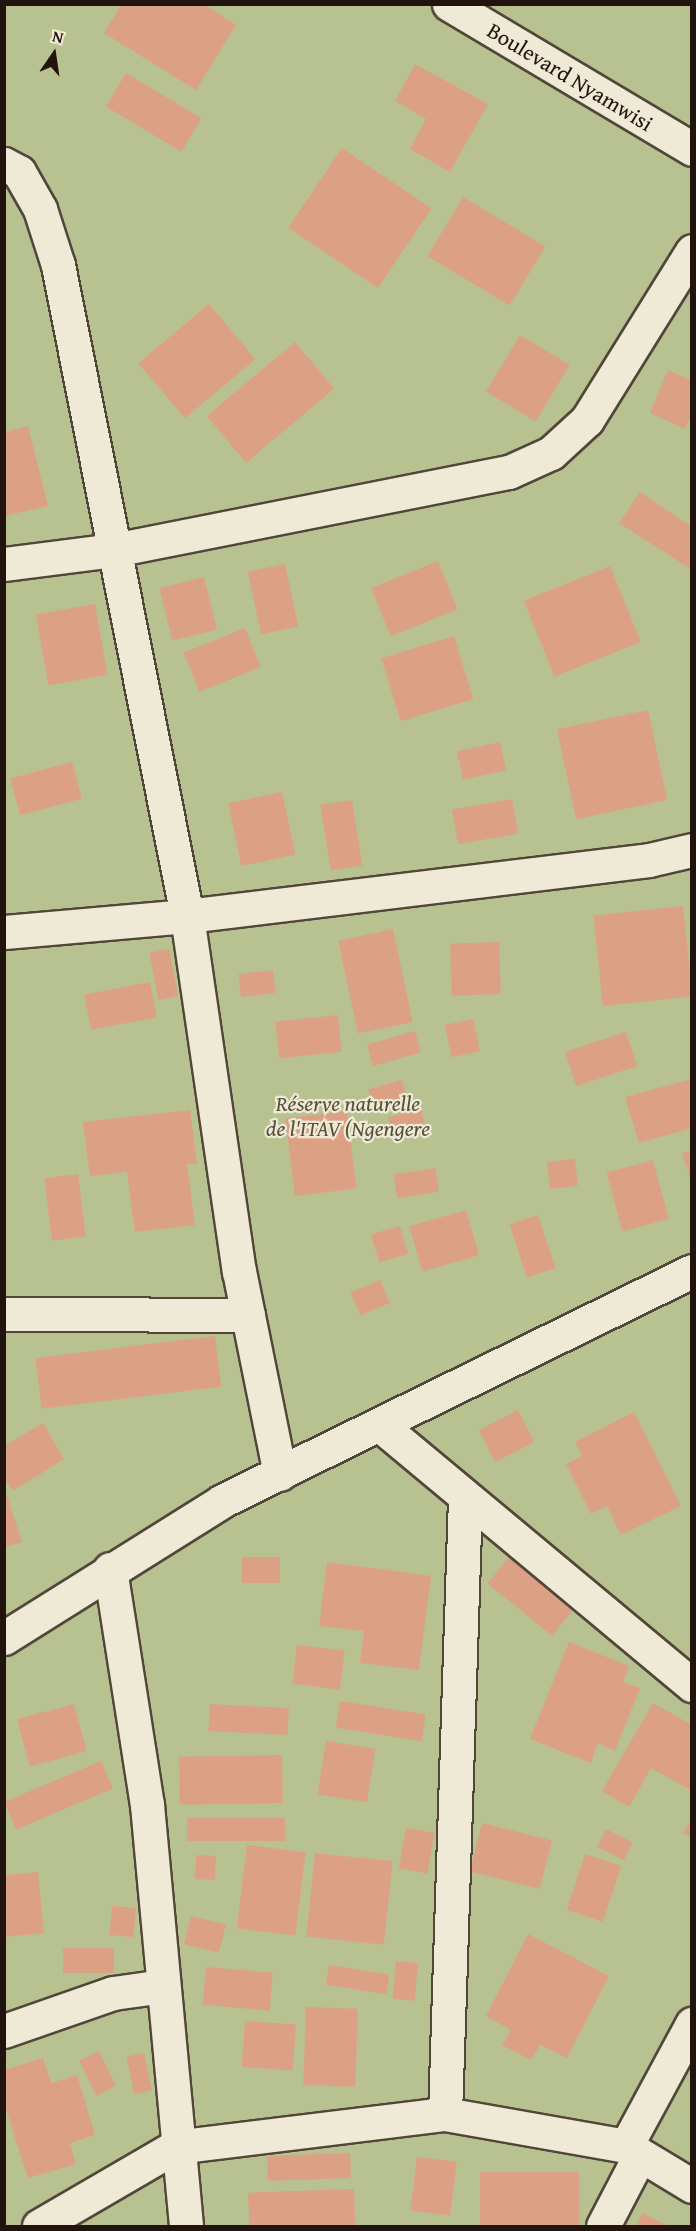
<!DOCTYPE html>
<html>
<head>
<meta charset="utf-8">
<style>
  body { margin:0 }
  #map { position:relative; width:696px; height:2231px; overflow:hidden; background:#e7dfbf; font-family:"Gentium Book Plus",serif }
  div>[style] { position:absolute }
  [style*='--x'] { left:calc(var(--x)*1px); top:calc(var(--y)*1px); width:calc(var(--w)*1px); rotate:calc(var(--a)*1deg) }
  .green>* { inset:0; background:#b8c190; transform-origin:0 0 }
  .building>* { inset:0; background:#dca185; transform-origin:0 0 }
  .roads { filter:drop-shadow(2px 0 #52463a) drop-shadow(-2px 0 #52463a) drop-shadow(0 2px #52463a) drop-shadow(0 -2px #52463a) }
  .street>* { height:33px; margin:-16.5px; padding:0 16.5px; transform-origin:16.5px; border-radius:16.5px; background:#efead5 }
  .secondary>* { height:33px; margin:-16.5px; padding:0 16.5px; transform-origin:16.5px; border-radius:16.5px; background:#efead5 }
  span { translate:-50% -50%; white-space:nowrap; text-align:center; line-height:1.15; -webkit-text-stroke:4.5px #efead5; paint-order:stroke }
  .street-label { font-size:22px; color:#21130d }
  .park-label { font-size:22px; color:#56503b; font-style:italic }
  .frame { position:absolute; inset:0; border:6px solid #21130d; pointer-events:none }
  .north { position:absolute; left:24px; top:24px; width:60px; height:60px; -webkit-text-stroke:4px #efead5; paint-order:stroke; rotate:13deg; font-size:16px; font-weight:700; line-height:24px; text-align:center; color:#21130d }
  .north::after { content:''; display:block; margin:auto; width:21px; height:27px; background:#21130d; clip-path:polygon(50% 0,100% 100%,50% 72%,0 100%) }
</style>
</head>
<body>
<div id="map">
  <div class="green">
    <div style="left:5px;top:5px;width:686px;height:2221px"></div>
  </div>
  <div class="building">
    <div style="clip-path:polygon(122px 4px,204px 4px,236px 25px,196px 90px,104px 33px)"></div>
    <div style="clip-path:polygon(415px 64px,488px 104px,450px 172px,410px 149px,426px 119px,395px 101px)"></div>
    <div style="left:126px;top:73px;width:88px;height:39px;rotate:31deg"></div>
    <div style="left:342px;top:148px;width:108px;height:96px;rotate:34deg"></div>
    <div style="left:463px;top:197px;width:96px;height:69px;rotate:31deg"></div>
    <div style="left:209px;top:304px;width:72px;height:92px;rotate:50deg"></div>
    <div style="left:520px;top:335px;width:58px;height:66px;rotate:31deg"></div>
    <div style="left:295px;top:342px;width:61px;height:115px;rotate:50deg"></div>
    <div style="clip-path:polygon(668px 370px,692px 381px,692px 413px,685px 429px,650px 413px)"></div>
    <div style="clip-path:polygon(28px 426px,48px 506px,4px 516px,4px 432px)"></div>
    <div style="clip-path:polygon(640px 492px,692px 527px,692px 570px,619px 523px)"></div>
    <div style="left:438px;top:561px;width:52px;height:72px;rotate:68deg"></div>
    <div style="left:285px;top:564px;width:64px;height:38px;rotate:78deg"></div>
    <div style="left:610px;top:566px;width:82px;height:93px;rotate:68deg"></div>
    <div style="left:204px;top:577px;width:54px;height:46px;rotate:76deg"></div>
    <div style="left:95px;top:604px;width:72px;height:60px;rotate:80deg"></div>
    <div style="left:245px;top:628px;width:42px;height:66px;rotate:68deg"></div>
    <div style="left:454px;top:636px;width:66px;height:76px;rotate:73deg"></div>
    <div style="left:648px;top:710px;width:92px;height:93px;rotate:78deg"></div>
    <div style="left:500px;top:742px;width:29px;height:44px;rotate:78deg"></div>
    <div style="left:72px;top:762px;width:38px;height:64px;rotate:75deg"></div>
    <div style="left:282px;top:792px;width:64px;height:55px;rotate:78deg"></div>
    <div style="left:512px;top:799px;width:35px;height:61px;rotate:80deg"></div>
    <div style="left:352px;top:800px;width:66px;height:32px;rotate:81deg"></div>
    <div style="left:683px;top:906px;width:91px;height:90px;rotate:84deg"></div>
    <div style="left:393px;top:929px;width:95px;height:56px;rotate:78deg"></div>
    <div style="left:499px;top:942px;width:52px;height:49px;rotate:88deg"></div>
    <div style="left:169px;top:949px;width:48px;height:20px;rotate:79deg"></div>
    <div style="left:273px;top:970px;width:23px;height:35px;rotate:83deg"></div>
    <div style="left:150px;top:982px;width:36px;height:67px;rotate:79deg"></div>
    <div style="left:338px;top:1015px;width:37px;height:63px;rotate:84deg"></div>
    <div style="left:473px;top:1019px;width:33px;height:29px;rotate:78deg"></div>
    <div style="left:415px;top:1031px;width:22px;height:50px;rotate:74deg"></div>
    <div style="left:626px;top:1032px;width:36px;height:64px;rotate:72deg"></div>
    <div style="clip-path:polygon(692px 1079px,692px 1128px,639px 1143px,625px 1097px)"></div>
    <div style="left:402px;top:1080px;width:20px;height:35px;rotate:75deg"></div>
    <div style="left:421px;top:1109px;width:16px;height:34px;rotate:76deg"></div>
    <div style="clip-path:polygon(190px 1110px,197px 1164px,187px 1164px,195px 1225px,135px 1232px,127px 1172px,90px 1176px,83px 1122px)"></div>
    <div style="left:347px;top:1111px;width:78px;height:62px;rotate:83deg"></div>
    <div style="clip-path:polygon(692px 1150px,692px 1181px,691px 1181px,682px 1153px)"></div>
    <div style="left:575px;top:1159px;width:27px;height:28px;rotate:84deg"></div>
    <div style="left:653px;top:1160px;width:61px;height:48px;rotate:75deg"></div>
    <div style="left:435px;top:1168px;width:24px;height:42px;rotate:81deg"></div>
    <div style="left:78px;top:1174px;width:63px;height:34px;rotate:83deg"></div>
    <div style="left:466px;top:1210px;width:47px;height:59px;rotate:74deg"></div>
    <div style="left:538px;top:1215px;width:56px;height:30px;rotate:72deg"></div>
    <div style="left:400px;top:1226px;width:29px;height:30px;rotate:74deg"></div>
    <div style="left:380px;top:1280px;width:25px;height:32px;rotate:67deg"></div>
    <div style="left:215px;top:1336px;width:51px;height:181px;rotate:83deg"></div>
    <div style="left:518px;top:1410px;width:36px;height:44px;rotate:63deg"></div>
    <div style="clip-path:polygon(634px 1412px,681px 1506px,621px 1535px,607px 1506px,591px 1514px,566px 1464px,582px 1456px,575px 1442px)"></div>
    <div style="clip-path:polygon(43px 1423px,64px 1459px,13px 1491px,4px 1478px,4px 1446px)"></div>
    <div style="clip-path:polygon(4px 1487px,22px 1542px,4px 1547px)"></div>
    <div style="left:280px;top:1557px;width:26px;height:38px;rotate:90deg"></div>
    <div style="left:509px;top:1557px;width:83px;height:34px;rotate:39deg"></div>
    <div style="clip-path:polygon(327px 1562px,431px 1576px,419px 1670px,360px 1663px,364px 1631px,319px 1626px)"></div>
    <div style="clip-path:polygon(569px 1642px,629px 1666px,623px 1682px,640px 1688px,615px 1751px,598px 1743px,591px 1763px,530px 1739px)"></div>
    <div style="left:297px;top:1645px;width:48px;height:39px;rotate:7deg"></div>
    <div style="left:340px;top:1701px;width:87px;height:27px;rotate:9deg"></div>
    <div style="clip-path:polygon(653px 1703px,692px 1725px,692px 1791px,651px 1768px,629px 1807px,602px 1791px)"></div>
    <div style="left:74px;top:1704px;width:49px;height:59px;rotate:75deg"></div>
    <div style="left:210px;top:1704px;width:79px;height:27px;rotate:3deg"></div>
    <div style="left:326px;top:1741px;width:50px;height:54px;rotate:9deg"></div>
    <div style="left:282px;top:1755px;width:48px;height:103px;rotate:89deg"></div>
    <div style="left:101px;top:1761px;width:30px;height:105px;rotate:67deg"></div>
    <div style="left:285px;top:1818px;width:23px;height:98px;rotate:90deg"></div>
    <div style="clip-path:polygon(692px 1818px,692px 1838px,683px 1833px)"></div>
    <div style="left:482px;top:1823px;width:72px;height:50px;rotate:14deg"></div>
    <div style="left:406px;top:1828px;width:29px;height:41px;rotate:10deg"></div>
    <div style="left:606px;top:1829px;width:30px;height:20px;rotate:27deg"></div>
    <div style="left:247px;top:1845px;width:59px;height:84px;rotate:7deg"></div>
    <div style="left:315px;top:1853px;width:78px;height:84px;rotate:6deg"></div>
    <div style="left:585px;top:1854px;width:38px;height:59px;rotate:18deg"></div>
    <div style="left:196px;top:1855px;width:20px;height:24px;rotate:3deg"></div>
    <div style="clip-path:polygon(38px 1872px,44px 1933px,4px 1937px,4px 1875px)"></div>
    <div style="left:112px;top:1906px;width:24px;height:29px;rotate:5deg"></div>
    <div style="left:191px;top:1916px;width:36px;height:29px;rotate:14deg"></div>
    <div style="clip-path:polygon(528px 1934px,609px 1976px,567px 2058px,540px 2045px,531px 2060px,502px 2045px,511px 2030px,486px 2016px)"></div>
    <div style="left:63px;top:1948px;width:51px;height:25px"></div>
    <div style="left:396px;top:1961px;width:22px;height:38px;rotate:5deg"></div>
    <div style="left:329px;top:1965px;width:61px;height:20px;rotate:9deg"></div>
    <div style="left:206px;top:1967px;width:67px;height:38px;rotate:5deg"></div>
    <div style="left:306px;top:2007px;width:52px;height:78px;rotate:2deg"></div>
    <div style="left:245px;top:2021px;width:51px;height:46px;rotate:4deg"></div>
    <div style="left:99px;top:2051px;width:39px;height:22px;rotate:64deg"></div>
    <div style="left:144px;top:2053px;width:38px;height:18px;rotate:78deg"></div>
    <div style="clip-path:polygon(43px 2058px,51px 2083px,77px 2075px,95px 2135px,70px 2143px,76px 2164px,28px 2178px,4px 2103px,4px 2070px)"></div>
    <div style="left:350px;top:2153px;width:25px;height:83px;rotate:88deg"></div>
    <div style="left:417px;top:2157px;width:40px;height:54px;rotate:7deg"></div>
    <div style="left:480px;top:2172px;width:99px;height:54px"></div>
    <div style="left:354px;top:2189px;width:37px;height:106px;rotate:88deg"></div>
    <div style="clip-path:polygon(642px 2213px,669px 2226px,636px 2226px)"></div>
  </div>
  <div class="roads">
    <div class="street">
      <div style="--x:4;--y:164;--w:17;--a:28"></div>
      <div style="--x:19;--y:172;--w:43;--a:60.4"></div>
      <div style="--x:40;--y:209;--w:59;--a:72.2"></div>
      <div style="--x:58;--y:265;--w:664;--a:78.79"></div>
      <div style="--x:187;--y:916;--w:359;--a:81.7"></div>
      <div style="--x:239;--y:1271;--w:207;--a:78.6"></div>
      <div style="--x:4;--y:564;--w:111;--a:-7.3"></div>
      <div style="--x:114;--y:550;--w:403;--a:-11.2"></div>
      <div style="--x:509;--y:472;--w:46;--a:-24.3"></div>
      <div style="--x:551;--y:453;--w:49;--a:-42.5"></div>
      <div style="--x:587;--y:420;--w:199;--a:-58.1"></div>
      <div style="--x:4;--y:932;--w:184;--a:-5"></div>
      <div style="--x:187;--y:916;--w:465;--a:-6.9"></div>
      <div style="--x:649;--y:860;--w:44;--a:-13.1"></div>
      <div style="--x:4;--y:1314;--w:244;--a:0.2"></div>
      <div style="--x:381;--y:1426;--w:405;--a:39.8"></div>
      <div style="--x:110;--y:1569;--w:239;--a:81.1"></div>
      <div style="--x:147;--y:1805;--w:423;--a:84.7"></div>
      <div style="--x:4;--y:1638;--w:257;--a:-32.1"></div>
      <div style="--x:222;--y:1501;--w:523;--a:-26.08"></div>
      <div style="--x:4;--y:2031;--w:115;--a:-19.2"></div>
      <div style="--x:113;--y:1993;--w:50;--a:-8"></div>
      <div style="--x:445;--y:2114;--w:616;--a:-88.14"></div>
      <div style="--x:626;--y:2146;--w:139;--a:-61.6"></div>
      <div style="--x:39;--y:2226;--w:157;--a:-30.2"></div>
      <div style="--x:175;--y:2147;--w:272;--a:-7"></div>
      <div style="--x:445;--y:2114;--w:184;--a:10"></div>
      <div style="--x:626;--y:2146;--w:77;--a:31.2"></div>
      <div style="--x:603;--y:2226;--w:80;--a:-62.5"></div>
    </div>
    <div class="secondary">
      <div style="--x:449;--y:4;--w:283;--a:30.8"></div>
    </div>
  </div>
  <div class="street-label">
    <span style="left:570px;top:77px;rotate:31deg">Boulevard Nyamwisi</span>
  </div>
  <div class="park-label">
    <span style="left:348px;top:1116px">Réserve naturelle<br>de l'ITAV (Ngengere</span>
  </div>
  <div class="frame"></div>
  <div class="north">N</div>
</div>
</body>
</html>
